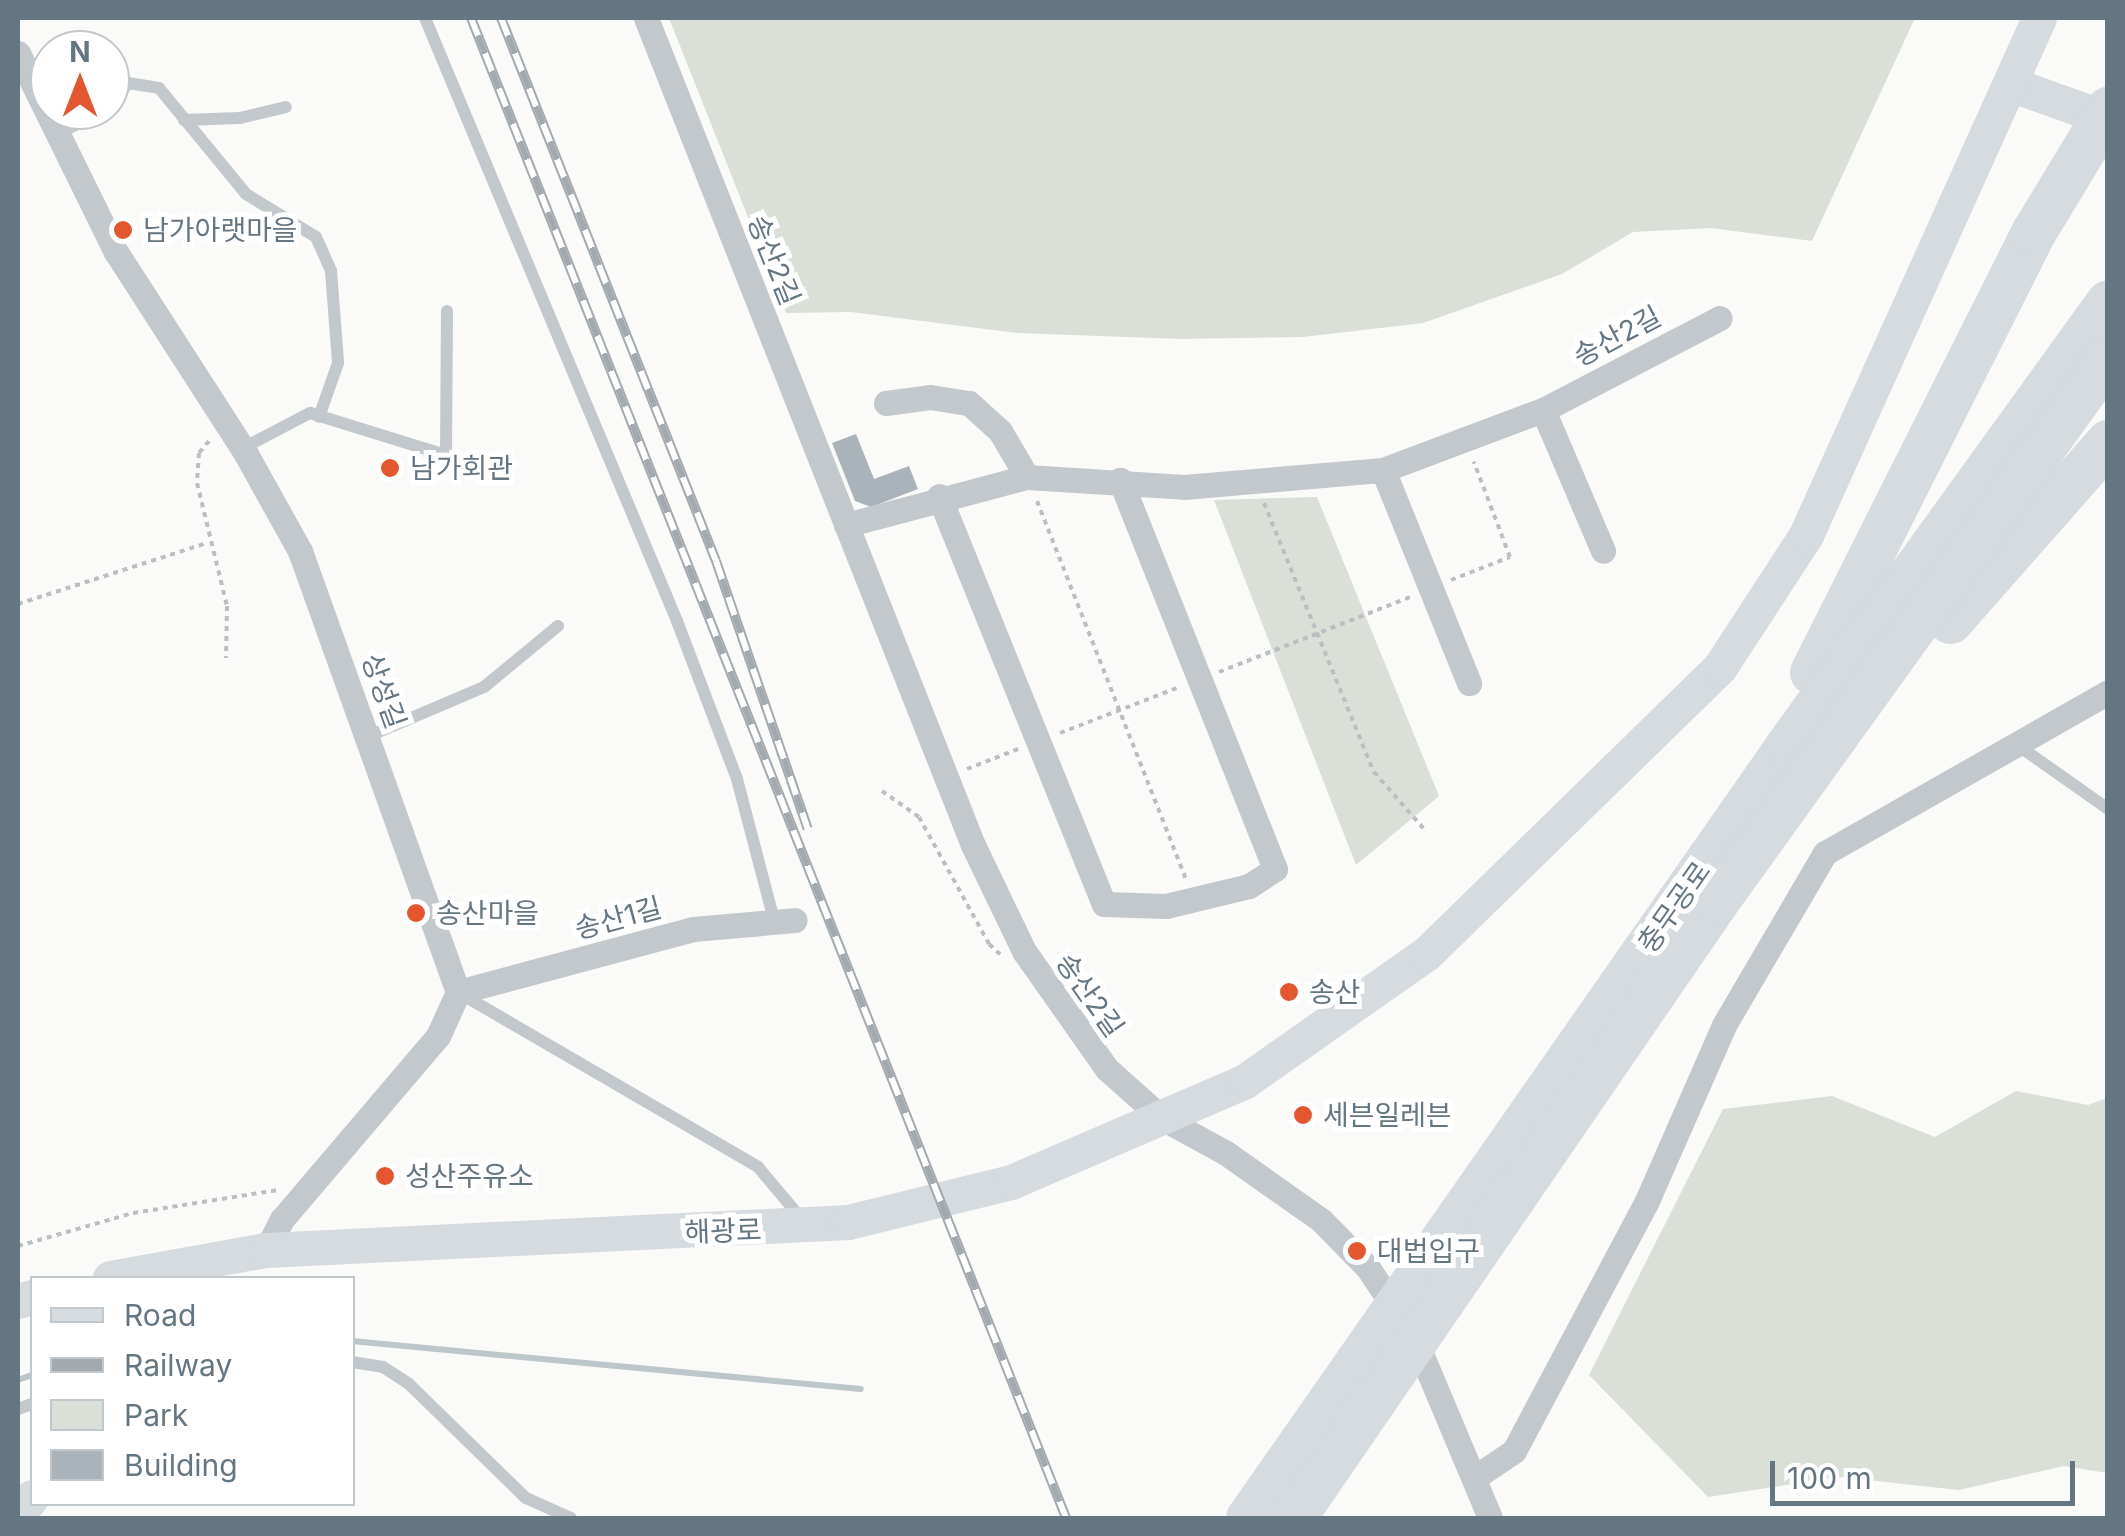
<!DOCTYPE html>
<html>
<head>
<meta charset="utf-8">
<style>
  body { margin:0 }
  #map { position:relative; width:2125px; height:1536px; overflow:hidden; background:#fafaf8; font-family:Inter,"Noto Sans KR",sans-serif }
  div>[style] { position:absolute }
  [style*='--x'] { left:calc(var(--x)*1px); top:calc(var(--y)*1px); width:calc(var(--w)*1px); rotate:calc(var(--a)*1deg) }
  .green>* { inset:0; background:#dadfd7 }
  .stream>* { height:6px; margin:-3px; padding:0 3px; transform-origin:3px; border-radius:3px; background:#bbc7cb }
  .building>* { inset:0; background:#aab3b9 }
  .path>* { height:4px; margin-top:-2px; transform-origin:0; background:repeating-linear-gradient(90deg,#bbbfc2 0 5px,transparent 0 10px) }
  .lane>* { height:12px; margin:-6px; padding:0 6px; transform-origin:6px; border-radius:6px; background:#c3c8cc }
  .street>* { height:25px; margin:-12.5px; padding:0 12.5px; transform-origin:12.5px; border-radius:12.5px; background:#c3c8cc }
  .secondary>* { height:35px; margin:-17.5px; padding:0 17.5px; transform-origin:17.5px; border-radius:17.5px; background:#d6dbdf }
  .highway>* { height:45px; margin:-22.5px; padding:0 22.5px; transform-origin:22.5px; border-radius:22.5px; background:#d6dbdf }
  .rail>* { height:10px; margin-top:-5px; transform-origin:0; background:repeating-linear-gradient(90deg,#fff 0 19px,#a2aab0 0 38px); box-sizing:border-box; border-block:2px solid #a2aab0 }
  .dots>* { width:28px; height:28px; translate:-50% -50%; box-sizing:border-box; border:5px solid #fff; border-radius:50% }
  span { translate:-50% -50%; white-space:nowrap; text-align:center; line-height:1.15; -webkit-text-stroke:10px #fff; paint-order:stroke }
  .poi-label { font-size:28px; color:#657683 }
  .left { translate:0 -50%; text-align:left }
  .street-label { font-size:28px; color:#657683 }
  .frame { position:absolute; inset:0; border:20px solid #657683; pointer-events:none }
  .legend { position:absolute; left:30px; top:1276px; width:325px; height:230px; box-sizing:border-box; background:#fff; border:2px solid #c1c8cd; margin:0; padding:12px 18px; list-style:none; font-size:30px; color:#657683 }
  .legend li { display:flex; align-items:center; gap:20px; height:50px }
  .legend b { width:50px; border:2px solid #c1c8cd }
  .north { position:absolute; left:30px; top:30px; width:100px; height:100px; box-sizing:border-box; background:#fff; border:2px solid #c1c8cd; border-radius:50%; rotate:0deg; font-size:28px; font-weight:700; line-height:40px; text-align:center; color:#657683 }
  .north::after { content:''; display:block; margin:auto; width:35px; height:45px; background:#e4572e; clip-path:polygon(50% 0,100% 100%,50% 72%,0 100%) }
  .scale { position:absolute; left:1770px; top:1461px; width:305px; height:45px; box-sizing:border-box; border:5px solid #657683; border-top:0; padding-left:12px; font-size:30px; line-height:35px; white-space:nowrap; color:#657683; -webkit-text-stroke:8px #fff; paint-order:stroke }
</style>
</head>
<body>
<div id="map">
  <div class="green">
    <div style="clip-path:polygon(669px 18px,1915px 18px,1812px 241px,1711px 228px,1633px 232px,1562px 274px,1423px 323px,1303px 337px,1181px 339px,1017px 333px,851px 312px,786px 313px)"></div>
    <div style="clip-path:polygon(1317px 497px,1439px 796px,1356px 865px,1214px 500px)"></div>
    <div style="clip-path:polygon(2016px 1091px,2088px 1105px,2107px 1098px,2107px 1473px,2064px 1466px,1959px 1490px,1839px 1477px,1708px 1497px,1589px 1375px,1723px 1109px,1832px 1096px,1935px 1137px)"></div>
  </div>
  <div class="stream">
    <div style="--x:352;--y:1341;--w:511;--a:5.39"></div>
    <div style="--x:18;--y:1380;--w:15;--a:-20"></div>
  </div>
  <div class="building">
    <div style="clip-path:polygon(856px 434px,874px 479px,909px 466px,918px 489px,871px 507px,855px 501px,832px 443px)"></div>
  </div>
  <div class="path">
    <div style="--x:209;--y:441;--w:16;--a:130"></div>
    <div style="--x:199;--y:453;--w:30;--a:94"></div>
    <div style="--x:197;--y:483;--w:127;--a:76.3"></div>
    <div style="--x:227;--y:606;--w:52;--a:91.1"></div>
    <div style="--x:1037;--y:501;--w:406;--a:68.5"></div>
    <div style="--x:1264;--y:503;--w:291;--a:67.8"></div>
    <div style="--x:1374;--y:772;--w:77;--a:48.7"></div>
    <div style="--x:1451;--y:580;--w:63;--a:-21.3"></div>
    <div style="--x:1510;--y:557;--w:102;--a:-110.8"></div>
    <div style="--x:18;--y:604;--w:199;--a:-17.9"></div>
    <div style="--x:1219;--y:672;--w:205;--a:-21.4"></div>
    <div style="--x:1060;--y:733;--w:125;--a:-21"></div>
    <div style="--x:967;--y:769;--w:55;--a:-21.4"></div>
    <div style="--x:882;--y:791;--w:45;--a:35.1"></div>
    <div style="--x:919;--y:817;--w:145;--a:61.1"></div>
    <div style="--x:989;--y:944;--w:16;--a:43"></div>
    <div style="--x:18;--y:1246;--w:120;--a:-16"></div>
    <div style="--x:133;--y:1213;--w:147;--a:-9"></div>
  </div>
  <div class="lane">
    <div style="--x:425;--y:18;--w:654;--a:67.32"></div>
    <div style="--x:677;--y:621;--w:169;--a:69.2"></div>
    <div style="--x:737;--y:779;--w:146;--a:75.3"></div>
    <div style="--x:110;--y:107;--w:30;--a:-53"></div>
    <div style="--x:128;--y:83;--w:31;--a:9"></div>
    <div style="--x:159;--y:88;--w:137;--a:50.6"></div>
    <div style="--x:246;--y:194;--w:82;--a:31.6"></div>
    <div style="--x:316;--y:237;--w:37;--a:66"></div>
    <div style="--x:331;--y:271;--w:92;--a:85.6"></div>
    <div style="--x:338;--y:363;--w:57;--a:109.4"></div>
    <div style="--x:184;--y:120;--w:56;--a:-2"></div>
    <div style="--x:240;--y:118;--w:47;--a:-13.4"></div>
    <div style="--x:58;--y:134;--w:52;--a:-27.6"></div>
    <div style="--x:243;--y:448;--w:76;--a:-27.6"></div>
    <div style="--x:310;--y:413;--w:142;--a:17.2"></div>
    <div style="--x:446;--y:455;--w:144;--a:-89.6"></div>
    <div style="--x:369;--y:736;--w:125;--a:-23.1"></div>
    <div style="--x:484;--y:687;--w:96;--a:-39.5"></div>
    <div style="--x:2016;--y:744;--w:113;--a:35.2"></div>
    <div style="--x:461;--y:994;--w:344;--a:30.2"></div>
    <div style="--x:758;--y:1167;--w:67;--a:49.9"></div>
    <div style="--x:352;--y:1362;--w:31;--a:9"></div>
    <div style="--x:383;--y:1367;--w:31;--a:33"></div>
    <div style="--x:409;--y:1384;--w:163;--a:44.3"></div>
    <div style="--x:526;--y:1498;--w:49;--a:24"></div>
    <div style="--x:18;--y:1409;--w:15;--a:-20"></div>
  </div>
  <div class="street">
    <div style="--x:646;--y:18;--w:889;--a:68.43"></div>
    <div style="--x:973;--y:845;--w:118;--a:64.3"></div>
    <div style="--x:1024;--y:951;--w:144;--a:54.9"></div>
    <div style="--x:1107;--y:1069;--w:74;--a:41.7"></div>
    <div style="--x:1162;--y:1118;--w:73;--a:28.7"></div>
    <div style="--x:1226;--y:1153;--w:116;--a:35.2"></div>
    <div style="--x:1321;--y:1220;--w:67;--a:45.6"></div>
    <div style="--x:1368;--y:1268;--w:83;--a:56.3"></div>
    <div style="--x:1414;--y:1337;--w:196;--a:67.2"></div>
    <div style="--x:18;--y:53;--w:222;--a:63.8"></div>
    <div style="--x:116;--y:252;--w:240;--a:57.2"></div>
    <div style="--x:246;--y:454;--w:111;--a:60.9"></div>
    <div style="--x:300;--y:551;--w:468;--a:70.3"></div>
    <div style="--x:458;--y:992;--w:48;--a:114.4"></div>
    <div style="--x:438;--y:1036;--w:240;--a:130.4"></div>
    <div style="--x:282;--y:1219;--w:35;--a:117"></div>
    <div style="--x:886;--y:403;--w:44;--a:-7.8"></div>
    <div style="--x:930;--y:397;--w:39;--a:9"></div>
    <div style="--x:969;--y:403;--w:42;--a:42.1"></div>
    <div style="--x:1000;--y:431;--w:53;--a:59.6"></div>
    <div style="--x:1543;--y:410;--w:153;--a:66.9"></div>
    <div style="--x:1383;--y:470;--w:230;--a:68"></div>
    <div style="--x:939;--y:496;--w:440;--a:68"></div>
    <div style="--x:1104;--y:904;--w:62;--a:1.8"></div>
    <div style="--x:1166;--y:906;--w:85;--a:-13.5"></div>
    <div style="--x:1249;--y:886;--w:31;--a:-33"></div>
    <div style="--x:1275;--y:869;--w:419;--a:-111.7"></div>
    <div style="--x:846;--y:525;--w:187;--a:-14.9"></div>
    <div style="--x:1027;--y:477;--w:157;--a:3.6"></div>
    <div style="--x:1184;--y:487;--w:200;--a:-4.9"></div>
    <div style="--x:1383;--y:470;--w:171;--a:-20.6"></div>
    <div style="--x:1543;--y:410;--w:199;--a:-27.5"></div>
    <div style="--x:458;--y:992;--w:243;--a:-15"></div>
    <div style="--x:693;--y:929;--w:102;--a:-5"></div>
    <div style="--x:1474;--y:1478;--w:48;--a:-34"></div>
    <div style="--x:1514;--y:1451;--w:281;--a:-62"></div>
    <div style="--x:1646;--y:1203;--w:194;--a:-66.3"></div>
    <div style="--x:1724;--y:1025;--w:199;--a:-59.6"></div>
    <div style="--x:1825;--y:853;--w:326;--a:-29.6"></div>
  </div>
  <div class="secondary">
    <div style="--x:2010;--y:84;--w:104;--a:19.7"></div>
    <div style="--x:110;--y:1278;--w:158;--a:-10.2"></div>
    <div style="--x:266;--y:1250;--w:583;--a:-2.75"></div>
    <div style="--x:848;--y:1222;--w:168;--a:-13.8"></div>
    <div style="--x:1011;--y:1182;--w:255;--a:-23.3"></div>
    <div style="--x:1245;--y:1081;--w:221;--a:-35.1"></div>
    <div style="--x:1426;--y:954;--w:411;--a:-44.3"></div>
    <div style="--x:1720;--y:667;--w:158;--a:-56.9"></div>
    <div style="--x:1806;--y:535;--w:567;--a:-65.74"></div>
    <div style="--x:18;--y:1301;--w:15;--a:-16"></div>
    <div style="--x:18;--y:1513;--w:21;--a:-49"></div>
  </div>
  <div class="highway">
    <div style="--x:1950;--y:621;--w:239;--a:-48.6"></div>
    <div style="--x:1812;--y:672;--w:494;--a:-63.3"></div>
    <div style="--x:2034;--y:231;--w:143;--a:-58.8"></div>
    <div style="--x:1248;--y:1518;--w:943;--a:-55.06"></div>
    <div style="--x:1788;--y:745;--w:546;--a:-54.16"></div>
    <div style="--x:1293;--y:1518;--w:746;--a:-55.54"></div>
    <div style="--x:1715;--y:903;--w:673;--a:-54.25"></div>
  </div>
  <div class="rail">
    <div style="--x:471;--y:18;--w:1614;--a:68.36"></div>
    <div style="--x:501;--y:18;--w:584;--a:68.4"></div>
    <div style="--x:716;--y:561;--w:283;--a:71.1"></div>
  </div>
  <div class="dots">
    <div style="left:123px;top:230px;background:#e4572e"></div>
    <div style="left:390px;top:468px;background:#e4572e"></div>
    <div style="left:416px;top:913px;background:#e4572e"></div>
    <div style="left:1289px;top:992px;background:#e4572e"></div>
    <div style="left:1303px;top:1115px;background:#e4572e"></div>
    <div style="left:385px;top:1176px;background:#e4572e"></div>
    <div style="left:1357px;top:1251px;background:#e4572e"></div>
  </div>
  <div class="poi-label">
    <span class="left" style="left:143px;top:230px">남가아랫마을</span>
    <span class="left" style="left:410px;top:468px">남가회관</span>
    <span class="left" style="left:436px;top:913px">송산마을</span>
    <span class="left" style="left:1309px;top:992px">송산</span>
    <span class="left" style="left:1323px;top:1115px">세븐일레븐</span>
    <span class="left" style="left:405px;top:1176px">성산주유소</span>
    <span class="left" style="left:1377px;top:1251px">대법입구</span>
  </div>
  <div class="street-label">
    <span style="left:774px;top:260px;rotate:68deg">송산2길</span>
    <span style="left:1617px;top:336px;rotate:-28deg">송산2길</span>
    <span style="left:384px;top:691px;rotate:70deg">상성길</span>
    <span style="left:1674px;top:907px;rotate:-55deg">충무공로</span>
    <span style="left:618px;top:918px;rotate:-15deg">송산1길</span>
    <span style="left:1090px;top:995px;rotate:55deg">송산2길</span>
    <span style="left:723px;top:1231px;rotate:-2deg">해광로</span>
  </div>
  <div class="frame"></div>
  <ul class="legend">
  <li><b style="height:12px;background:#d6dbdf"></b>Road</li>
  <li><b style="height:12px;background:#a2aab0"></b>Railway</li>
  <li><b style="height:28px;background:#dadfd7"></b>Park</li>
  <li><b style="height:28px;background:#aab3b9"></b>Building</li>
  </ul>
  <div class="north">N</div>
  <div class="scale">100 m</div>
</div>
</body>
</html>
